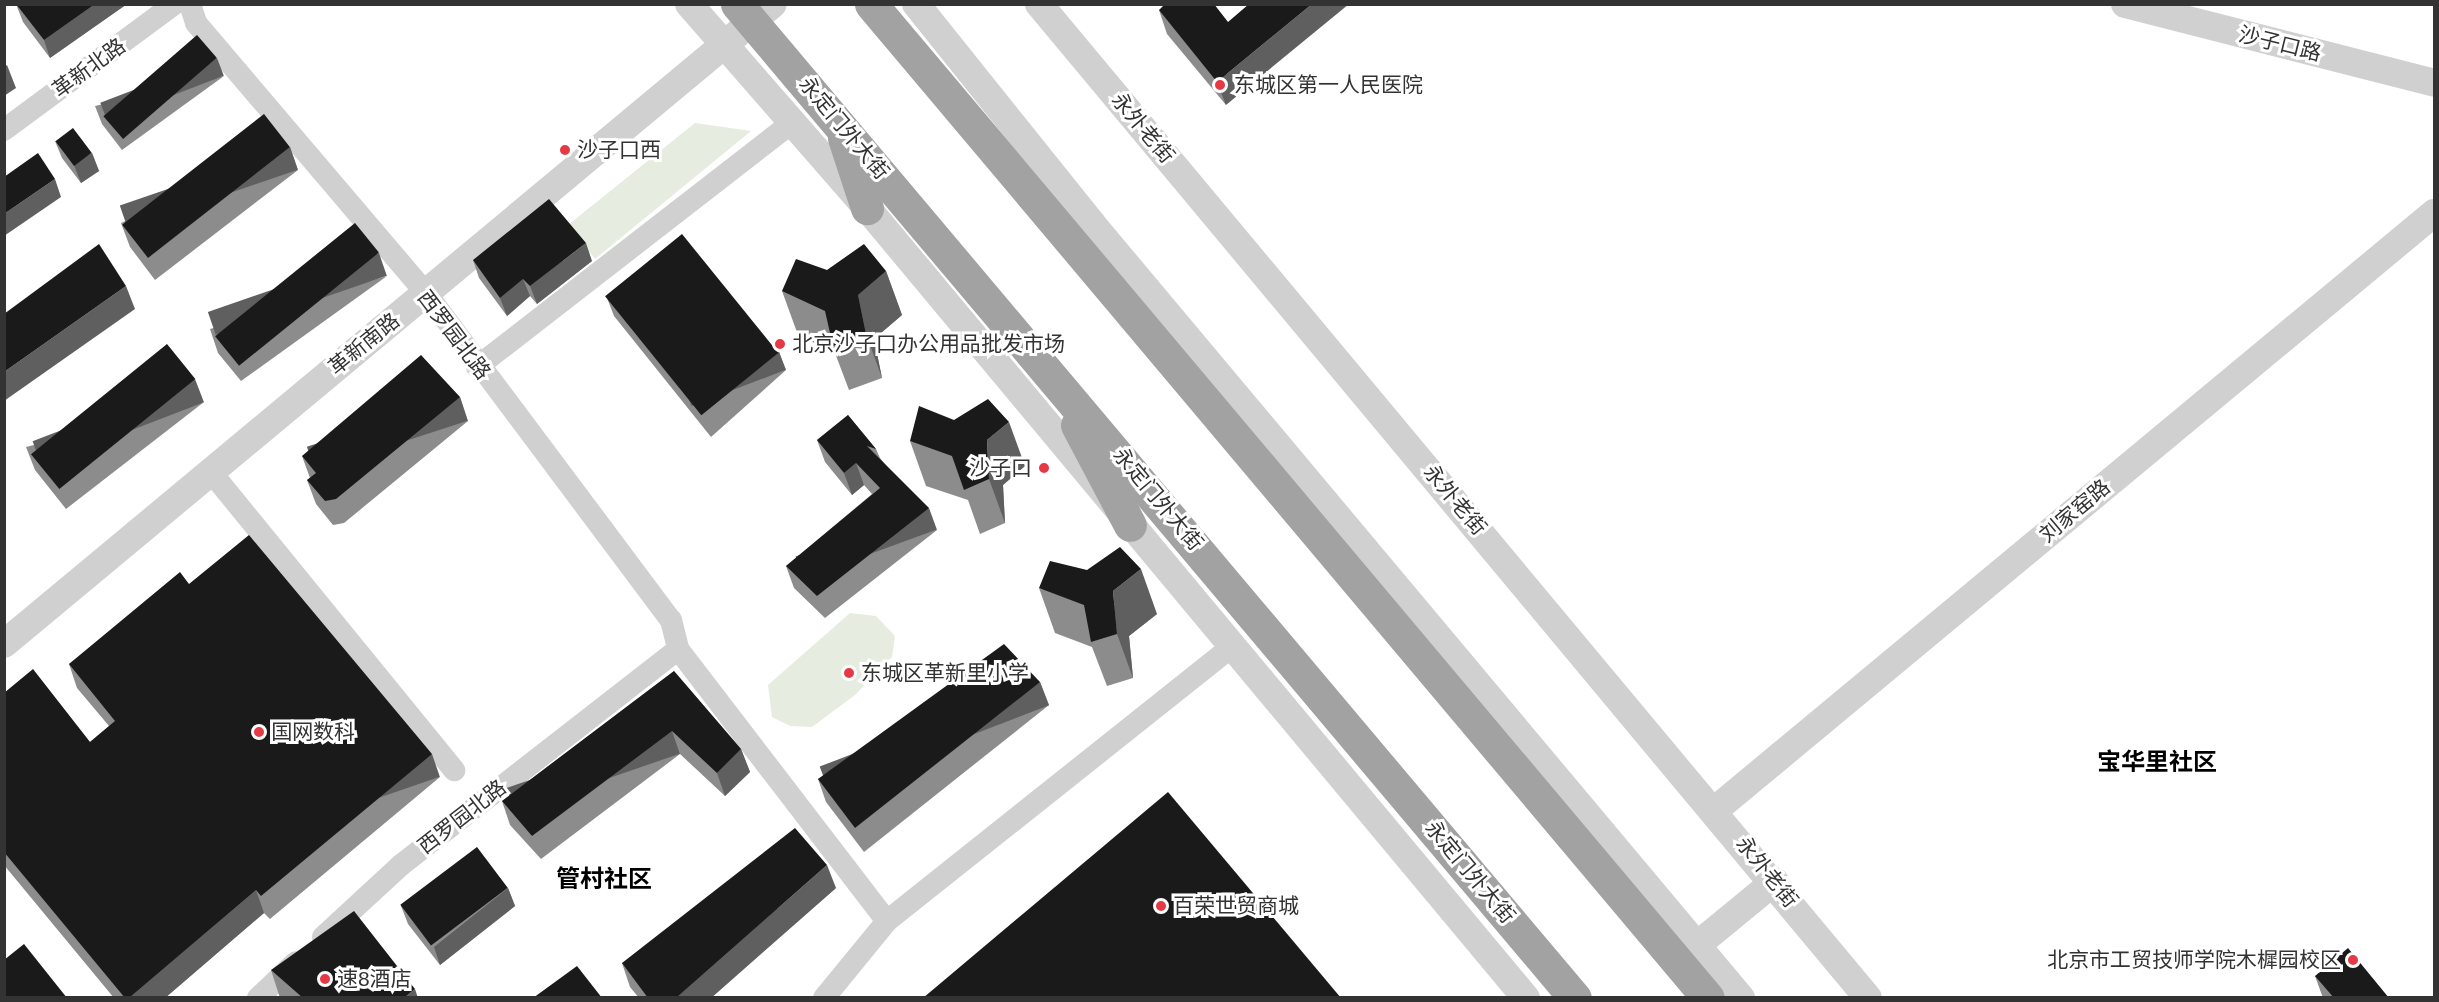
<!DOCTYPE html>
<html>
<head>
<meta charset="utf-8">
<style>
  body { margin:0 }
  #map { position:relative; width:2439px; height:1002px; overflow:hidden; background:#fff; font-family:Helvetica,"Noto Sans SC",sans-serif }
  div>[style] { position:absolute }
  [style*='--x'] { left:calc(var(--x)*1px); top:calc(var(--y)*1px); width:calc(var(--w)*1px); rotate:calc(var(--a)*1deg) }
  .green>* { inset:0; background:#e6ecdf }
  .minor>* { height:22px; margin:-11px; padding:0 11px; transform-origin:11px; border-radius:11px; background:#d0d0d0 }
  .tertiary>* { height:28px; margin:-14px; padding:0 14px; transform-origin:14px; border-radius:14px; background:#d0d0d0 }
  .trunk>* { height:33px; margin:-16.5px; padding:0 16.5px; transform-origin:16.5px; border-radius:16.5px; background:#a2a2a2 }
  .wall>* { inset:0; background:#8c8c8c }
  .shaded-wall>* { inset:0; background:#5f5f5f; transform-origin:0 0 }
  .building>* { inset:0; background:#1a1a1a; transform-origin:0 0 }
  .dots>* { width:16px; height:16px; translate:-50% -50%; box-sizing:border-box; border:3px solid #fff; border-radius:50% }
  span { translate:-50% -50%; white-space:nowrap; text-align:center; line-height:1.15; -webkit-text-stroke:6px #fff; paint-order:stroke }
  .street-label { font-size:21px; color:#333 }
  .poi-label { font-size:21px; color:#333 }
  .left { translate:0 -50%; text-align:left }
  .right { translate:-100% -50%; text-align:right }
  .quarter-label { font-size:24px; color:#000; font-weight:700 }
  .frame { position:absolute; inset:0; border:6px solid #333; pointer-events:none }
</style>
</head>
<body>
<div id="map">
  <div class="green">
    <div style="clip-path:polygon(695px 123px,751px 131px,595px 259px,568px 225px)"></div>
    <div style="clip-path:polygon(850px 613px,876px 616px,895px 636px,892px 657px,855px 695px,812px 727px,790px 726px,772px 717px,768px 685px)"></div>
  </div>
  <div class="minor">
    <div style="--x:190;--y:4;--w:20;--a:72"></div>
    <div style="--x:196;--y:23;--w:355;--a:49.6"></div>
    <div style="--x:426;--y:293;--w:409;--a:53.2"></div>
    <div style="--x:671;--y:620;--w:30;--a:76"></div>
    <div style="--x:678;--y:649;--w:343;--a:52.5"></div>
    <div style="--x:4;--y:130;--w:212;--a:-36.5"></div>
    <div style="--x:477;--y:367;--w:398;--a:-37.8"></div>
    <div style="--x:211;--y:472;--w:385;--a:50.8"></div>
    <div style="--x:323;--y:937;--w:106;--a:-42.7"></div>
    <div style="--x:401;--y:865;--w:351;--a:-37.9"></div>
    <div style="--x:258;--y:998;--w:52;--a:-43.5"></div>
    <div style="--x:824;--y:998;--w:99;--a:-50.7"></div>
    <div style="--x:887;--y:921;--w:441;--a:-38.5"></div>
  </div>
  <div class="tertiary">
    <div style="--x:689;--y:4;--w:271;--a:48.9"></div>
    <div style="--x:867;--y:208;--w:1029;--a:50.17"></div>
    <div style="--x:916;--y:4;--w:283;--a:51.3"></div>
    <div style="--x:1093;--y:225;--w:1009;--a:50.03"></div>
    <div style="--x:1039;--y:4;--w:1294;--a:50.17"></div>
    <div style="--x:2125;--y:4;--w:319;--a:14.3"></div>
    <div style="--x:4;--y:644;--w:1000;--a:-39.77"></div>
    <div style="--x:1715;--y:810;--w:935;--a:-39.7"></div>
    <div style="--x:1696;--y:946;--w:102;--a:-39.4"></div>
  </div>
  <div class="trunk">
    <div style="--x:737;--y:4;--w:1300;--a:49.87"></div>
    <div style="--x:871;--y:4;--w:1299;--a:49.9"></div>
    <div style="--x:844;--y:138;--w:74;--a:71.8"></div>
    <div style="--x:1077;--y:425;--w:113;--a:62.1"></div>
  </div>
  <div class="wall">
    <div style="clip-path:polygon(16px 4px,127px 4px,50px 58px,23px 22px)"></div>
    <div style="clip-path:polygon(1159px 10px,1228px 22px,1226px 105px,1167px 34px)"></div>
    <div style="clip-path:polygon(224px 76px,122px 150px,102px 124px,95px 106px)"></div>
    <div style="clip-path:polygon(55px 141px,92px 153px,99px 171px,81px 183px,62px 158px)"></div>
    <div style="clip-path:polygon(290px 147px,298px 170px,155px 280px,130px 247px,121px 223px)"></div>
    <div style="clip-path:polygon(473px 260px,592px 261px,537px 304px,530px 296px,507px 316px,479px 278px)"></div>
    <div style="clip-path:polygon(827px 270px,886px 271px,902px 315px,874px 339px,882px 378px,849px 390px,835px 353px,798px 335px,782px 291px)"></div>
    <div style="clip-path:polygon(387px 276px,241px 381px,218px 353px,210px 329px)"></div>
    <div style="clip-path:polygon(607px 298px,779px 352px,786px 370px,711px 437px,614px 316px)"></div>
    <div style="clip-path:polygon(460px 397px,468px 421px,344px 523px,333px 525px,316px 504px,307px 480px,310px 478px,302px 456px)"></div>
    <div style="clip-path:polygon(204px 402px,66px 509px,35px 470px,26px 447px)"></div>
    <div style="clip-path:polygon(848px 415px,876px 449px,880px 458px,937px 530px,825px 618px,794px 588px,786px 566px,872px 494px,864px 485px,852px 495px,825px 462px,817px 440px)"></div>
    <div style="clip-path:polygon(910px 441px,1025px 466px,1003px 485px,1005px 523px,980px 534px,968px 500px,926px 486px)"></div>
    <div style="clip-path:polygon(189px 584px,440px 777px,270px 919px,264px 913px,165px 998px,114px 998px,4px 865px,4px 693px,90px 742px,109px 726px,77px 688px,69px 664px)"></div>
    <div style="clip-path:polygon(1039px 588px,1157px 614px,1129px 636px,1133px 678px,1107px 686px,1092px 647px,1055px 633px)"></div>
    <div style="clip-path:polygon(674px 671px,741px 749px,750px 772px,725px 796px,680px 754px,541px 859px,510px 825px,502px 801px)"></div>
    <div style="clip-path:polygon(1040px 682px,1049px 705px,864px 852px,826px 802px,818px 779px)"></div>
    <div style="clip-path:polygon(508px 888px,515px 906px,440px 965px,408px 924px,401px 906px)"></div>
    <div style="clip-path:polygon(836px 888px,711px 998px,639px 998px,630px 987px,622px 963px)"></div>
    <div style="clip-path:polygon(271px 970px,418px 998px,280px 998px)"></div>
    <div style="clip-path:polygon(2315px 976px,2389px 998px,2323px 998px)"></div>
  </div>
  <div class="shaded-wall">
    <div style="clip-path:polygon(95px 4px,127px 4px,50px 58px,44px 40px)"></div>
    <div style="clip-path:polygon(1312px 4px,1349px 4px,1226px 105px,1217px 82px)"></div>
    <div style="left:217px;top:58px;width:19px;height:125px;rotate:69deg"></div>
    <div style="clip-path:polygon(7px 65px,16px 88px,4px 96px,4px 67px)"></div>
    <div style="left:290px;top:147px;width:24px;height:180px;rotate:71deg"></div>
    <div style="clip-path:polygon(92px 153px,99px 171px,81px 183px,74px 165px)"></div>
    <div style="clip-path:polygon(55px 179px,61px 197px,4px 236px,4px 214px)"></div>
    <div style="clip-path:polygon(586px 243px,592px 261px,537px 304px,530px 286px)"></div>
    <div style="left:379px;top:253px;width:24px;height:181px;rotate:71deg"></div>
    <div style="clip-path:polygon(886px 271px,902px 315px,874px 339px,882px 378px,866px 334px,858px 295px)"></div>
    <div style="clip-path:polygon(523px 279px,530px 296px,507px 316px,500px 298px)"></div>
    <div style="clip-path:polygon(126px 286px,135px 309px,4px 401px,4px 372px)"></div>
    <div style="left:779px;top:352px;width:19px;height:101px;rotate:69deg"></div>
    <div style="left:195px;top:379px;width:25px;height:174px;rotate:69deg"></div>
    <div style="left:460px;top:397px;width:25px;height:161px;rotate:72deg"></div>
    <div style="clip-path:polygon(1009px 422px,1025px 466px,1003px 485px,1005px 523px,989px 479px,987px 440px)"></div>
    <div style="clip-path:polygon(856px 463px,864px 485px,852px 495px,844px 473px)"></div>
    <div style="left:929px;top:508px;width:23px;height:142px;rotate:70deg"></div>
    <div style="clip-path:polygon(1141px 569px,1157px 614px,1129px 636px,1133px 678px,1117px 634px,1113px 591px)"></div>
    <div style="left:1040px;top:682px;width:25px;height:236px;rotate:69deg"></div>
    <div style="left:672px;top:731px;width:24px;height:175px;rotate:71deg"></div>
    <div style="clip-path:polygon(741px 749px,750px 772px,725px 796px,717px 773px)"></div>
    <div style="left:432px;top:754px;width:24px;height:222px;rotate:71deg"></div>
    <div style="clip-path:polygon(827px 865px,836px 888px,711px 998px,676px 998px)"></div>
    <div style="clip-path:polygon(508px 888px,515px 906px,440px 965px,434px 947px)"></div>
    <div style="clip-path:polygon(256px 890px,264px 913px,165px 998px,129px 998px)"></div>
    <div style="clip-path:polygon(415px 989px,418px 998px,404px 998px)"></div>
  </div>
  <div class="building">
    <div style="clip-path:polygon(16px 4px,95px 4px,44px 40px)"></div>
    <div style="clip-path:polygon(1165px 4px,1214px 4px,1228px 22px,1249px 4px,1312px 4px,1217px 82px,1159px 10px)"></div>
    <div style="left:197px;top:35px;width:30px;height:124px;rotate:49deg"></div>
    <div style="left:264px;top:114px;width:42px;height:180px;rotate:52deg"></div>
    <div style="left:73px;top:128px;width:31px;height:22px;rotate:53deg"></div>
    <div style="clip-path:polygon(38px 153px,55px 179px,4px 214px,4px 177px)"></div>
    <div style="clip-path:polygon(549px 199px,586px 243px,530px 286px,523px 279px,500px 298px,473px 260px)"></div>
    <div style="left:355px;top:223px;width:38px;height:180px;rotate:51deg"></div>
    <div style="left:682px;top:234px;width:153px;height:99px;rotate:51deg"></div>
    <div style="clip-path:polygon(99px 244px,126px 286px,4px 372px,4px 314px)"></div>
    <div style="clip-path:polygon(864px 244px,886px 271px,858px 295px,866px 334px,833px 346px,825px 311px,782px 291px,796px 259px,827px 270px)"></div>
    <div style="left:167px;top:344px;width:45px;height:175px;rotate:51deg"></div>
    <div style="clip-path:polygon(421px 355px,460px 397px,336px 499px,325px 501px,307px 480px,316px 473px,302px 456px)"></div>
    <div style="clip-path:polygon(988px 399px,1009px 422px,987px 440px,989px 479px,964px 490px,952px 456px,910px 441px,919px 406px,954px 420px)"></div>
    <div style="clip-path:polygon(848px 415px,876px 449px,867px 446px,929px 508px,817px 596px,786px 566px,880px 488px,856px 463px,844px 473px,817px 440px)"></div>
    <div style="clip-path:polygon(249px 535px,432px 754px,261px 896px,256px 890px,129px 998px,125px 998px,4px 852px,4px 693px,33px 669px,90px 742px,115px 721px,69px 664px,180px 572px,189px 584px)"></div>
    <div style="clip-path:polygon(1120px 547px,1141px 569px,1113px 591px,1117px 634px,1091px 642px,1084px 605px,1039px 588px,1050px 561px,1087px 570px)"></div>
    <div style="clip-path:polygon(1004px 644px,1040px 682px,855px 828px,818px 779px)"></div>
    <div style="clip-path:polygon(674px 671px,741px 749px,717px 773px,672px 731px,532px 836px,502px 801px)"></div>
    <div style="clip-path:polygon(1168px 792px,1341px 998px,923px 998px)"></div>
    <div style="clip-path:polygon(795px 828px,827px 865px,676px 998px,648px 998px,622px 963px)"></div>
    <div style="left:477px;top:847px;width:51px;height:96px;rotate:53deg"></div>
    <div style="clip-path:polygon(354px 911px,415px 989px,404px 998px,303px 998px,271px 970px)"></div>
    <div style="clip-path:polygon(24px 944px,67px 998px,4px 998px,4px 960px)"></div>
    <div style="clip-path:polygon(2348px 948px,2389px 998px,2334px 998px,2315px 976px)"></div>
    <div style="clip-path:polygon(577px 966px,602px 998px,533px 998px)"></div>
  </div>
  <div class="dots">
    <div style="left:1220px;top:85px;background:#e63946"></div>
    <div style="left:565px;top:150px;background:#e63946"></div>
    <div style="left:780px;top:344px;background:#e63946"></div>
    <div style="left:1044px;top:468px;background:#e63946"></div>
    <div style="left:849px;top:673px;background:#e63946"></div>
    <div style="left:259px;top:732px;background:#e63946"></div>
    <div style="left:1161px;top:906px;background:#e63946"></div>
    <div style="left:2353px;top:960px;background:#e63946"></div>
    <div style="left:325px;top:979px;background:#e63946"></div>
  </div>
  <div class="street-label">
    <span style="left:2280px;top:44px;rotate:14deg">沙子口路</span>
    <span style="left:89px;top:68px;rotate:-36deg">革新北路</span>
    <span style="left:844px;top:128px;rotate:50deg">永定门外大街</span>
    <span style="left:1143px;top:128px;rotate:50deg">永外老街</span>
    <span style="left:454px;top:335px;rotate:53deg">西罗园北路</span>
    <span style="left:364px;top:344px;rotate:-39deg">革新南路</span>
    <span style="left:1158px;top:499px;rotate:50deg">永定门外大街</span>
    <span style="left:1455px;top:500px;rotate:50deg">永外老街</span>
    <span style="left:2075px;top:511px;rotate:-40deg">刘家窑路</span>
    <span style="left:462px;top:817px;rotate:-38deg">西罗园北路</span>
    <span style="left:1470px;top:872px;rotate:50deg">永定门外大街</span>
    <span style="left:1767px;top:872px;rotate:51deg">永外老街</span>
  </div>
  <div class="poi-label">
    <span class="left" style="left:1234px;top:85px">东城区第一人民医院</span>
    <span class="left" style="left:577px;top:150px">沙子口西</span>
    <span class="left" style="left:792px;top:344px">北京沙子口办公用品批发市场</span>
    <span class="right" style="left:1032px;top:468px">沙子口</span>
    <span class="left" style="left:861px;top:673px">东城区革新里小学</span>
    <span class="left" style="left:271px;top:732px">国网数科</span>
    <span class="left" style="left:1173px;top:906px">百荣世贸商城</span>
    <span class="right" style="left:2341px;top:960px">北京市工贸技师学院木樨园校区</span>
    <span class="left" style="left:337px;top:979px">速8酒店</span>
  </div>
  <div class="quarter-label">
    <span style="left:2157px;top:762px">宝华里社区</span>
    <span style="left:604px;top:879px">管村社区</span>
  </div>
  <div class="frame"></div>
</div>
</body>
</html>
